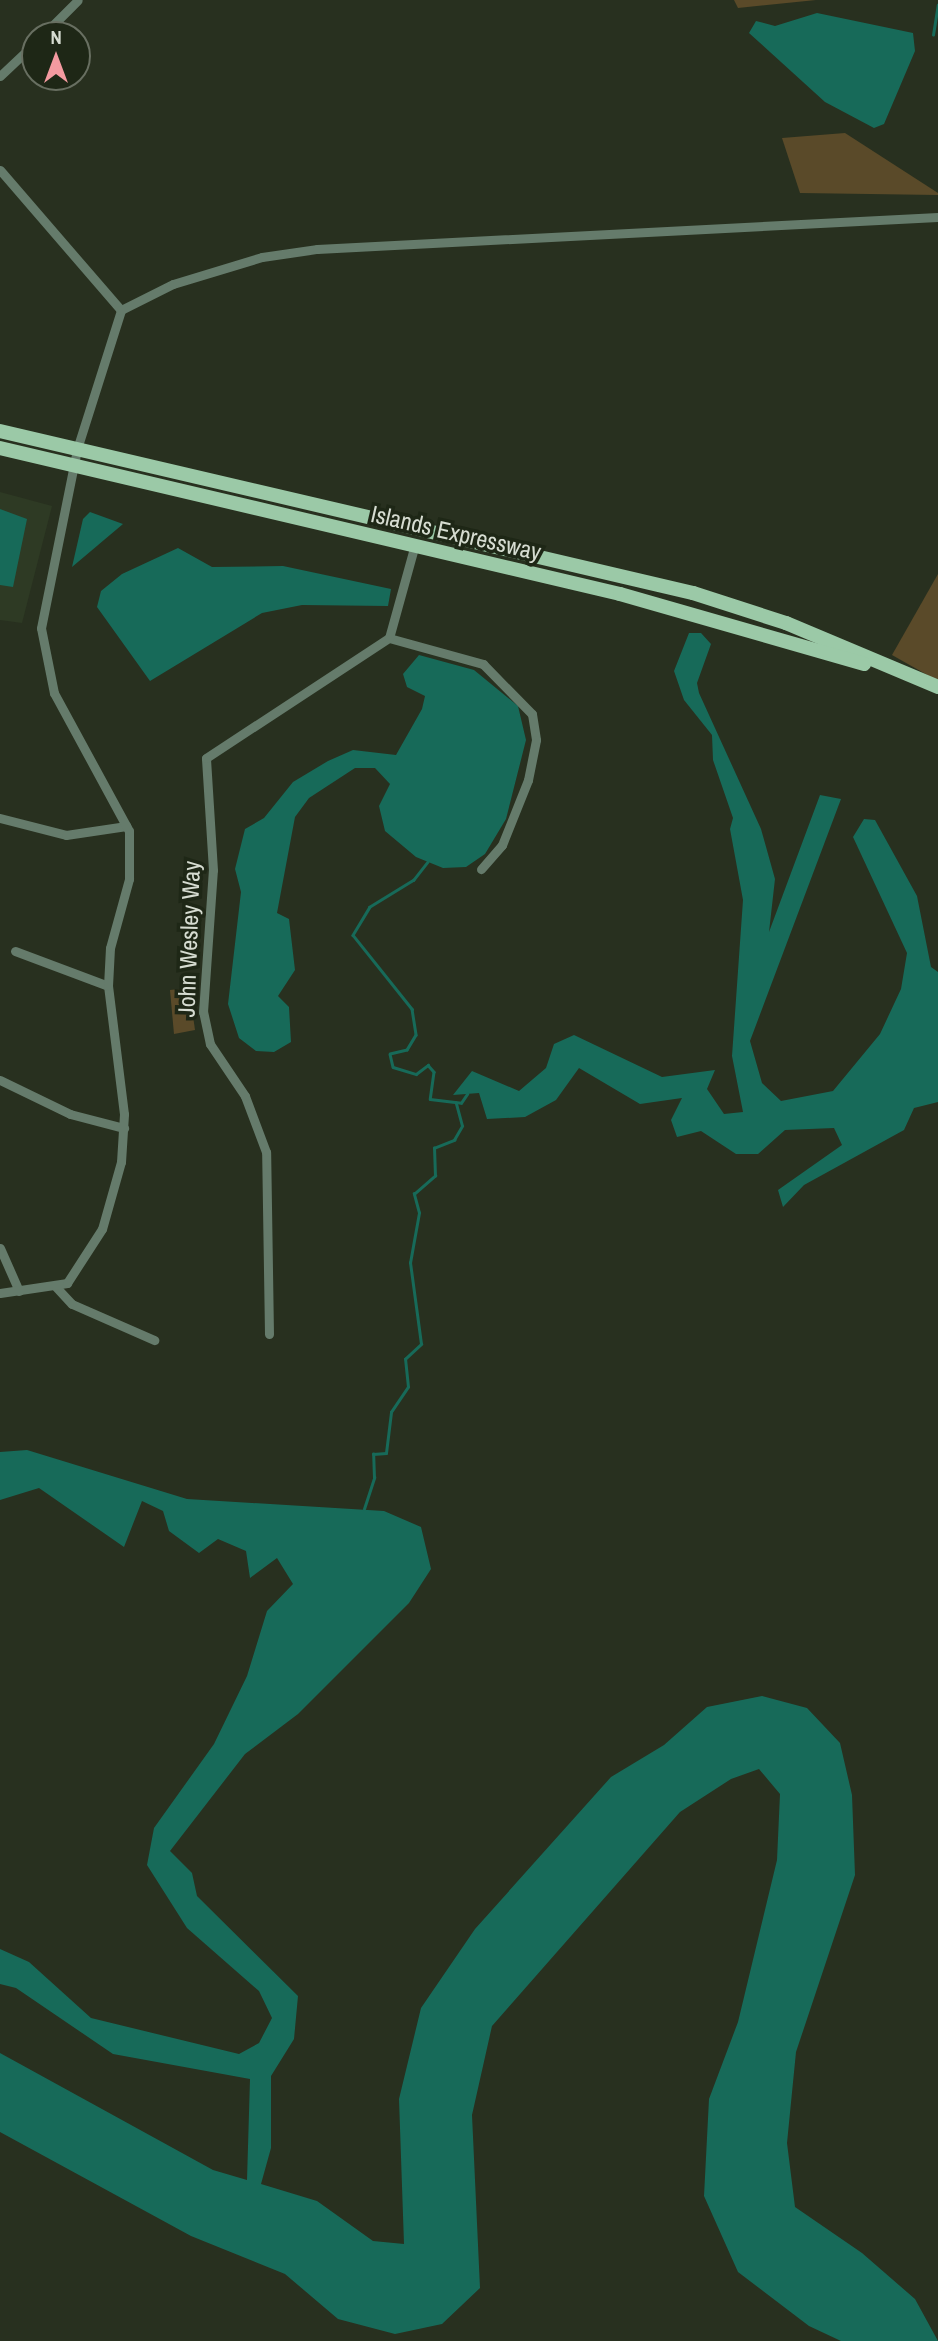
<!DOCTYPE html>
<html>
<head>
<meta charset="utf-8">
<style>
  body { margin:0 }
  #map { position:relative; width:938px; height:2341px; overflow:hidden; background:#28301f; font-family:"Archivo Narrow",sans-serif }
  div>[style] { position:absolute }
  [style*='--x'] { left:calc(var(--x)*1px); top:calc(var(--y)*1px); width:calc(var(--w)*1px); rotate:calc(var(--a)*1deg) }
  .built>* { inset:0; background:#2e3a24 }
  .green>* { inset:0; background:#5a4a29 }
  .water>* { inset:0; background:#176a59 }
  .stream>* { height:2.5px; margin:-1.25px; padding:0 1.25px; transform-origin:1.25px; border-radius:1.25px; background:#176a59 }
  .minor>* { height:9px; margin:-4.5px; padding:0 4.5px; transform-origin:4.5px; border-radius:4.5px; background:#657b6b }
  .primary>* { height:14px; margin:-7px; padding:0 7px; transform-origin:7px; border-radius:7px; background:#9bc9a7 }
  span { translate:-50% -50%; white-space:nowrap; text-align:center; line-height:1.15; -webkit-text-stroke:7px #1e2716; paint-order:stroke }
  .street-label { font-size:24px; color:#d6dcd1 }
  .north { position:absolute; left:21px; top:21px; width:70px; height:70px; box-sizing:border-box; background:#1e2716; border:2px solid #686f61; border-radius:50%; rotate:0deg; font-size:19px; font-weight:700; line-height:28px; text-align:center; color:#d6dcd1 }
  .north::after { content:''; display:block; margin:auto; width:24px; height:32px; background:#f49aa0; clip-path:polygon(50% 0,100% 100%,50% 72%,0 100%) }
</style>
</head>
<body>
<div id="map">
  <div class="built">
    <div style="clip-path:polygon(0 492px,52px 506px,22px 623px,0 620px)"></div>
  </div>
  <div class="green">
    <div style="clip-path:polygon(734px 0,816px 0,738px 8px)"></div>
    <div style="clip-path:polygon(845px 133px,938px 193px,938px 195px,800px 193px,782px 138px)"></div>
    <div style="clip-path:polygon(938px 574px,938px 681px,892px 655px)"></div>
    <div style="clip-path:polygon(189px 988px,195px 1030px,174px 1034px,170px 990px)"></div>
  </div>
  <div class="water">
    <div style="clip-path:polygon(817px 13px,913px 33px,915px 51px,884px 124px,874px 128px,825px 102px,749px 33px,756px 21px,775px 26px)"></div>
    <div style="clip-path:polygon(0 509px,27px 519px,13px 587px,0 585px)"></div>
    <div style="clip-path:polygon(90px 512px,123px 524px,72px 567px,83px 519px)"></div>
    <div style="clip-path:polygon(178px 548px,212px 567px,283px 566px,391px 589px,388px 606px,302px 605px,262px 613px,150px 681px,97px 607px,101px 591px,122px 574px)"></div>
    <div style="clip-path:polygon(689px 633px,701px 633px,711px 644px,697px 683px,699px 693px,761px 829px,775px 879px,769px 932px,820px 795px,841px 799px,750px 1041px,762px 1083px,781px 1101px,833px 1091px,880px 1034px,901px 989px,907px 953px,853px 837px,864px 819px,875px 820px,917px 896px,931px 967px,938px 972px,938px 1102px,914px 1108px,904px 1130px,804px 1185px,783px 1207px,778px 1190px,842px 1145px,834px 1128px,785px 1130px,758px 1154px,736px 1154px,701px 1131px,677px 1137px,671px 1120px,682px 1098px,640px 1104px,579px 1068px,556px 1100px,525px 1117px,487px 1119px,479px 1093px,453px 1095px,472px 1071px,519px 1091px,546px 1068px,554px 1044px,574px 1035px,662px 1077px,715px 1070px,707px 1089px,724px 1114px,743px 1112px,732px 1056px,743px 900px,730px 829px,733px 818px,713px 760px,712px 735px,684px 700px,674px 671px)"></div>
    <div style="clip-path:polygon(419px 655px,474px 670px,518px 706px,526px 740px,506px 819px,485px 854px,466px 867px,443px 868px,416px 857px,385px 831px,379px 806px,390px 784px,375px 768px,355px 768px,309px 798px,295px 817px,277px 913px,289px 919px,295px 970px,278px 996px,289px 1007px,291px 1042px,274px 1052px,256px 1051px,239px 1038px,228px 1004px,241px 892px,235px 869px,245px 829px,264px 818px,293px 782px,328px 761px,353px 750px,396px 755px,422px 709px,425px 696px,407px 687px,403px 674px)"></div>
    <div style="clip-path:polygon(27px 1450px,187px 1499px,384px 1511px,421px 1527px,431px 1569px,409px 1603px,298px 1714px,245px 1754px,170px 1851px,192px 1873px,197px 1896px,298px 1996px,294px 2039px,271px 2076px,271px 2148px,261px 2184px,317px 2201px,373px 2241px,404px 2244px,399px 2099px,421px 2008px,475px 1929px,611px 1777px,664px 1745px,707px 1707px,762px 1696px,807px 1708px,840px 1743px,852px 1795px,855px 1875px,796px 2052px,787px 2143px,795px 2207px,862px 2253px,915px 2299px,938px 2341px,841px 2341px,809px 2326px,738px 2272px,704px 2196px,709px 2099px,738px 2022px,777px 1860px,780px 1794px,759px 1769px,731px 1779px,680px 1812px,492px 2026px,472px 2115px,480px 2288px,442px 2324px,395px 2334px,338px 2319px,285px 2274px,191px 2236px,0 2132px,0 2053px,213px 2170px,247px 2180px,250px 2079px,113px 2054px,16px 1988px,0 1984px,0 1949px,29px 1962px,91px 2018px,239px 2054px,259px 2043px,272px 2018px,259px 1991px,187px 1928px,147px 1865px,154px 1828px,214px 1744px,247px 1676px,267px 1611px,293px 1584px,277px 1558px,250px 1578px,246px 1551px,218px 1539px,199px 1553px,169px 1531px,163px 1511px,142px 1501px,124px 1547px,39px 1488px,0 1500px,0 1452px)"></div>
  </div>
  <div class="stream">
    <div style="--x:933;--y:35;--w:30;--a:-81"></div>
    <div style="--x:428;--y:862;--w:23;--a:128"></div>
    <div style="--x:414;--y:880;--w:52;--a:148.5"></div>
    <div style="--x:370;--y:907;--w:33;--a:121"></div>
    <div style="--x:353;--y:935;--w:95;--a:51.4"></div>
    <div style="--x:412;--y:1009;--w:26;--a:81"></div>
    <div style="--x:416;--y:1035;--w:17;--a:121"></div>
    <div style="--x:407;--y:1050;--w:17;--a:167"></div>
    <div style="--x:390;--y:1054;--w:13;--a:77"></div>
    <div style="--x:393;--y:1067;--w:24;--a:17"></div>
    <div style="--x:416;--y:1074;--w:15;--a:-37"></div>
    <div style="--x:428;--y:1065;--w:9;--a:49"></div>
    <div style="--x:434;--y:1072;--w:27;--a:98"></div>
    <div style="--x:430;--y:1099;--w:31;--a:7"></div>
    <div style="--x:461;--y:1103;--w:11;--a:-56"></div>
    <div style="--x:364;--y:1509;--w:33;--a:-72"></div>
    <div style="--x:374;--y:1478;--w:24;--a:-92"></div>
    <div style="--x:373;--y:1454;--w:13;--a:-4"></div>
    <div style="--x:386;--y:1453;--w:41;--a:-83"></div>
    <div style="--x:391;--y:1412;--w:30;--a:-56"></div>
    <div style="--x:408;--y:1387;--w:28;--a:-96"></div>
    <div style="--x:405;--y:1359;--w:22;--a:-43"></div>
    <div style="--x:421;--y:1344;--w:82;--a:-97.7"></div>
    <div style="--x:410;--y:1263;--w:51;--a:-79.8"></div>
    <div style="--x:419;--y:1213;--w:20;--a:-105"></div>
    <div style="--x:414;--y:1194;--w:28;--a:-41"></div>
    <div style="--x:435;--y:1176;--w:28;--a:-92"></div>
    <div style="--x:434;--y:1148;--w:22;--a:-22"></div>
    <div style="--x:454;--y:1140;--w:16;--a:-60"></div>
    <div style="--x:462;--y:1126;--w:24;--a:-105"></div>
  </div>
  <div class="minor">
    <div style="--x:43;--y:35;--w:49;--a:-45"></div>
    <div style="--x:0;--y:76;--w:48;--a:-43.3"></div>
    <div style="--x:0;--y:170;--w:185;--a:49.2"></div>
    <div style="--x:389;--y:638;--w:98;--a:15.5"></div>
    <div style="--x:483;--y:664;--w:70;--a:45.6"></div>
    <div style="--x:532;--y:714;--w:26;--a:81"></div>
    <div style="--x:536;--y:740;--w:41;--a:101.3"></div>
    <div style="--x:528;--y:780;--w:70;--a:111.8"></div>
    <div style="--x:502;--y:845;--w:32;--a:131"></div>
    <div style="--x:0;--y:818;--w:68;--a:14.4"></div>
    <div style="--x:66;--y:835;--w:61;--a:-8.5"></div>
    <div style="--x:15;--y:951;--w:99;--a:20.6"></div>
    <div style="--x:0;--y:1080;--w:78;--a:25.9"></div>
    <div style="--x:70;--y:1114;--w:56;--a:14.5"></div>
    <div style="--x:0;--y:1248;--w:47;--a:66.2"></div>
    <div style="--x:56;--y:1287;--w:23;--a:47"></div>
    <div style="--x:72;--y:1304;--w:90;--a:23.7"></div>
    <div style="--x:0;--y:1293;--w:68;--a:-8.5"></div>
    <div style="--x:67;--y:1283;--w:64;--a:-57.1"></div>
    <div style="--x:102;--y:1229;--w:70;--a:-74.2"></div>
    <div style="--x:121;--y:1162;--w:48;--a:-86.4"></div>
    <div style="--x:124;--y:1114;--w:129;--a:-97.1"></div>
    <div style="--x:108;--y:986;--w:38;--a:-87"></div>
    <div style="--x:110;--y:948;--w:72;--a:-74.6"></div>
    <div style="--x:129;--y:879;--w:48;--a:-90"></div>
    <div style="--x:129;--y:831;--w:157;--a:-118.5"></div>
    <div style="--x:54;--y:693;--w:66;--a:-101.3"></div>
    <div style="--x:41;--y:628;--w:183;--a:-78.6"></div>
    <div style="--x:77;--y:449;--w:146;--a:-72.4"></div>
    <div style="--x:121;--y:310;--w:58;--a:-26.6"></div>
    <div style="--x:173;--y:284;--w:93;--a:-16.9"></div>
    <div style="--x:262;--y:257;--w:56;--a:-8.3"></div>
    <div style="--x:317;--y:249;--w:622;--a:-2.95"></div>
    <div style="--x:269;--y:1334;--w:182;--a:-90.9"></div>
    <div style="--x:266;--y:1152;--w:60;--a:-110.6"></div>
    <div style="--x:245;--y:1096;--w:63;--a:-123.9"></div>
    <div style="--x:210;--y:1044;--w:33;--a:-102"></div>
    <div style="--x:203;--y:1012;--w:142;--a:-86"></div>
    <div style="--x:213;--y:870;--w:112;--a:-93.6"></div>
    <div style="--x:206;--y:758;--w:219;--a:-33.3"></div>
    <div style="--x:389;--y:638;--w:93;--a:-74.5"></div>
  </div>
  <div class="primary">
    <div style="--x:0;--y:431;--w:712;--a:13.16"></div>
    <div style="--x:693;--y:593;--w:98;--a:17.9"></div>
    <div style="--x:786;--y:623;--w:165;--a:22.8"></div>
    <div style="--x:0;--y:448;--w:637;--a:13.25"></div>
    <div style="--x:620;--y:594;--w:254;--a:16"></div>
  </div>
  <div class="street-label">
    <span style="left:456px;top:533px;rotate:13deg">Islands Expressway</span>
    <span style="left:189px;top:939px;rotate:-88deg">John Wesley Way</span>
  </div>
  <div class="north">N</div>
</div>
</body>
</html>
